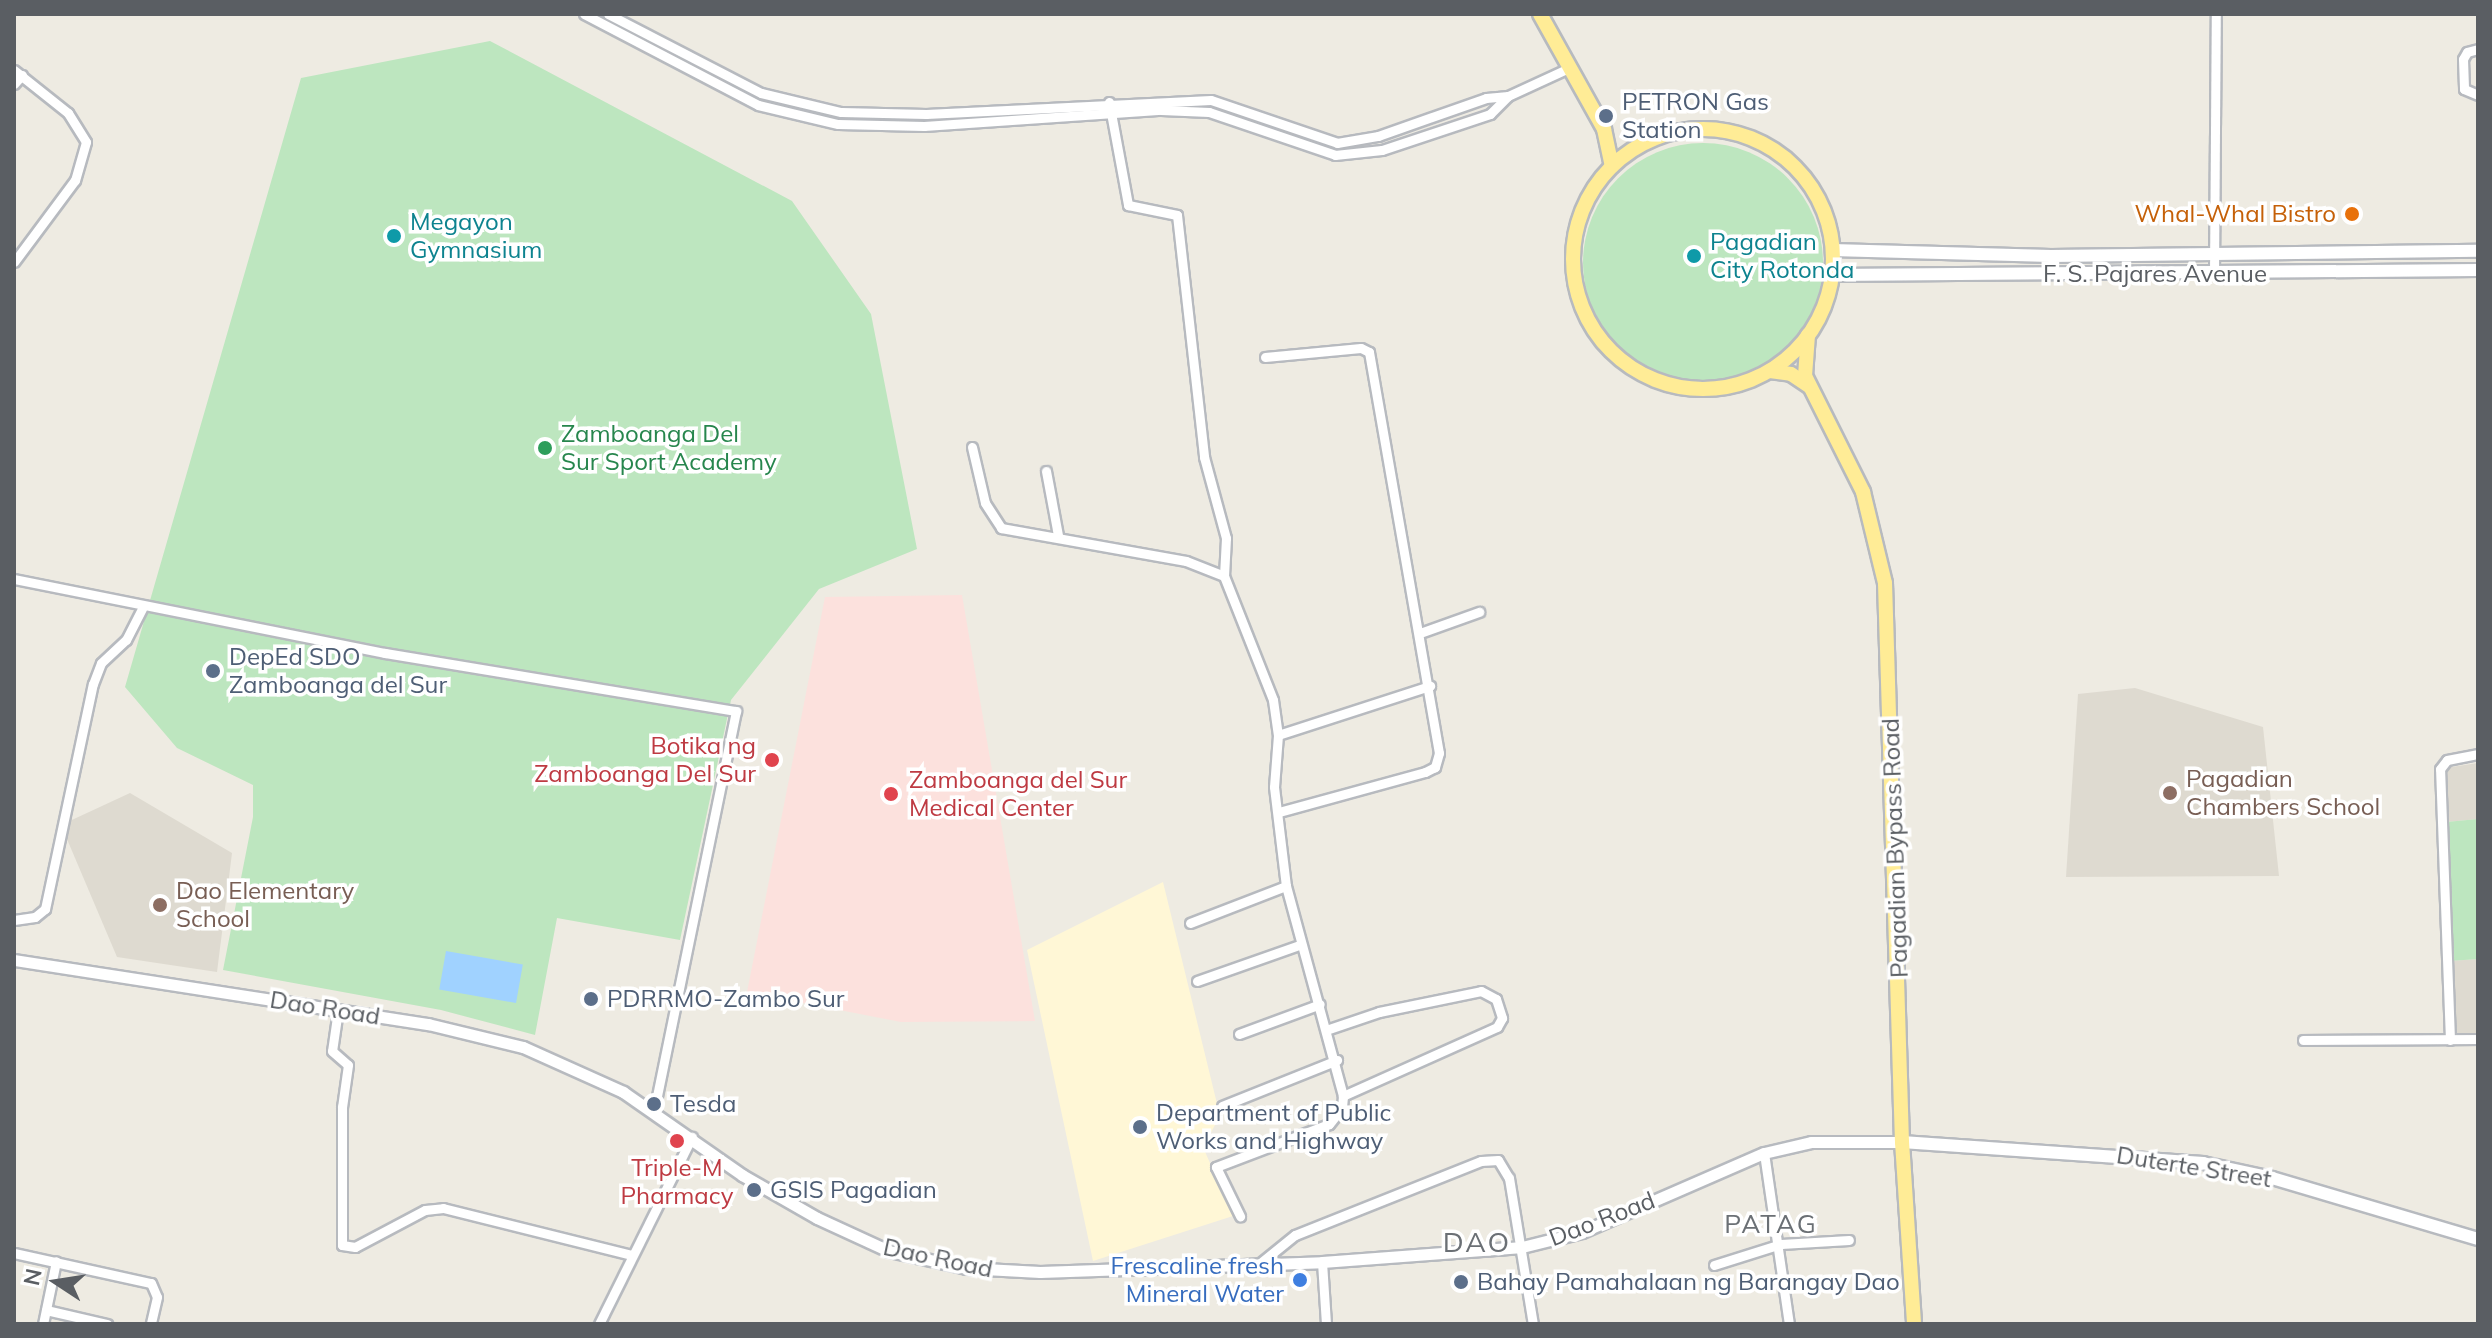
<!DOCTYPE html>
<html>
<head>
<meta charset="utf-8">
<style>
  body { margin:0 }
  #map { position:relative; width:2492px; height:1338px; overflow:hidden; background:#eeebe2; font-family:Mulish,sans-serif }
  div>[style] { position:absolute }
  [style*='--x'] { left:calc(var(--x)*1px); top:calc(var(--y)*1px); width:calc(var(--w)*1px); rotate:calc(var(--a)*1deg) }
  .commercial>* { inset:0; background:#fff7d6 }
  .education>* { inset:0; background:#dedad0 }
  .medical>* { inset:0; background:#fce1dd }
  .green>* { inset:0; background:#bde6bf }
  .round { border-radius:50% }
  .water>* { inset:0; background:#a0d2ff; transform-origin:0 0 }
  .roads { filter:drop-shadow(2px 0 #b7babf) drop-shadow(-2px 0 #b7babf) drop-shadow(0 2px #b7babf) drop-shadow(0 -2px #b7babf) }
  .minor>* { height:9px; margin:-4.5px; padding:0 4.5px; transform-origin:4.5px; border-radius:4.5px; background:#fff }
  .tertiary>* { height:11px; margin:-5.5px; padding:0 5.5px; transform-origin:5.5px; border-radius:5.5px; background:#fff }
  .secondary>* { height:12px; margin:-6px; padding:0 6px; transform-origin:6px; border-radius:6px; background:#fff }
  .trunk>* { height:14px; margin:-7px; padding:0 7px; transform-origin:7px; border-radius:7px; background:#ffec96 }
  .trunk>.ring { margin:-7px; padding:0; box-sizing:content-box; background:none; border:14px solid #ffec96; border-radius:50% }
  .dots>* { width:22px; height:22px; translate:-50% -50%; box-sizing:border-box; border:4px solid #fff; border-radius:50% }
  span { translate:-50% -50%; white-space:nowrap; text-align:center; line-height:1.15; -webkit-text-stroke:7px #fff; paint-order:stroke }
  .service-label { font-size:24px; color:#4e5e75 }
  .left { translate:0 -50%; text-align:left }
  .food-label { font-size:24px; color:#c56008 }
  .right { translate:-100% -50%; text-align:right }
  .culture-label { font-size:24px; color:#0d838f }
  .street-label { font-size:24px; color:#5a5e63 }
  .leisure-label { font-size:24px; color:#27864d }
  .health-label { font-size:24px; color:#be3a42 }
  .education-label { font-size:24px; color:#785e54 }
  .shop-label { font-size:24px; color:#366cbe }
  .neighbourhood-label { font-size:26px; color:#6b7075; letter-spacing:2px }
  .quarter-label { font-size:28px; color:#6b7075; letter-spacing:2px }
  .frame { position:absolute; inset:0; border:16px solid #5a5e63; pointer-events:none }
  .north { position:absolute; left:16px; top:1242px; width:80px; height:80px; -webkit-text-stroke:6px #fff; paint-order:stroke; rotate:282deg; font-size:22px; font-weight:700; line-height:32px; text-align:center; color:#5a5e63 }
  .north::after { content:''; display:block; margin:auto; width:28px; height:36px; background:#5a5e63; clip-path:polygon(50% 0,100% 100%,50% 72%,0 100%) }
</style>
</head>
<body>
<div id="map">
  <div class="commercial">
    <div style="clip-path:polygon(1163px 882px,1220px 1116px,1203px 1147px,1233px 1216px,1093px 1261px,1027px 950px)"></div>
  </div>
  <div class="education">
    <div style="clip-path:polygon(2135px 688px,2263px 727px,2279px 876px,2066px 877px,2078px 694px)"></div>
    <div style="clip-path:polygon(2478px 763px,2478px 819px,2446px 822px,2445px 768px)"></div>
    <div style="clip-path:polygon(130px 793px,232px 853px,217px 972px,117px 957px,61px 825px)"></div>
    <div style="clip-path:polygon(2478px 959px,2478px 1034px,2455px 1035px,2450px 961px)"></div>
  </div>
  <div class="medical">
    <div style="clip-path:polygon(962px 595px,1035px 1021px,901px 1022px,747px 992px,825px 597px)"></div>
  </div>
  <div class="green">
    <div style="clip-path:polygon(490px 41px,792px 201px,871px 314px,917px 549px,819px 589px,731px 700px,680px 940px,557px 918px,535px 1035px,441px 1010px,223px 970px,253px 817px,253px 785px,177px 748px,125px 687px,301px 78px)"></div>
    <div class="round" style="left:1583px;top:143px;width:240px;height:240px"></div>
    <div style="clip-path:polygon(2478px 819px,2478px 959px,2450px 961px,2446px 822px)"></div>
  </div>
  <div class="water">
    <div style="left:446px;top:951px;width:78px;height:39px;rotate:10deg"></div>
  </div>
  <div class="roads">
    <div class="minor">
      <div style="--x:584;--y:14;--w:196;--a:27.6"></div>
      <div style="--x:758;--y:105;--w:82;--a:13.4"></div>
      <div style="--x:838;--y:124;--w:86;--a:1.3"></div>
      <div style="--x:924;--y:126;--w:238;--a:-3.9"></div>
      <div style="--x:1161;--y:110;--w:48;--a:2.4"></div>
      <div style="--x:1209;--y:112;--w:133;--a:18.8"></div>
      <div style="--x:1335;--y:155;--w:47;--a:-6.1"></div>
      <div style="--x:1382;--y:150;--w:114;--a:-18.4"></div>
      <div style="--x:1490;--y:114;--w:25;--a:-45"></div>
      <div style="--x:1508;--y:96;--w:67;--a:-24.7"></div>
      <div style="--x:608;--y:14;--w:172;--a:27.3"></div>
      <div style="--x:761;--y:93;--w:82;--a:13.4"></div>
      <div style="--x:841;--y:112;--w:85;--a:1.3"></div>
      <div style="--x:926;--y:114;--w:285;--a:-2.8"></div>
      <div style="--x:1211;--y:100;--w:133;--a:18.8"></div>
      <div style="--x:1337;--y:143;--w:42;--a:-9.7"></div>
      <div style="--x:1378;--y:136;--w:114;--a:-19.4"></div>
      <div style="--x:1486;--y:98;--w:22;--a:-5"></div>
      <div style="--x:2478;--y:49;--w:11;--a:165"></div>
      <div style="--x:2467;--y:52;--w:8;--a:120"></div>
      <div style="--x:2463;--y:59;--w:30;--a:88"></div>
      <div style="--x:2464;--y:89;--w:15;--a:23"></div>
      <div style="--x:14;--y:70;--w:69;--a:38.5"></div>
      <div style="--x:68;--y:113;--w:34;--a:58"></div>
      <div style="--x:86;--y:142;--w:40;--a:106"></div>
      <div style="--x:75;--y:180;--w:102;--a:126.6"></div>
      <div style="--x:14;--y:84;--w:12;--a:-48"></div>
      <div style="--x:1109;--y:102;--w:105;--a:79.5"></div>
      <div style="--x:1128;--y:205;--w:50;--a:11.5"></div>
      <div style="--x:1177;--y:215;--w:244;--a:83.6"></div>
      <div style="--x:1204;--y:457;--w:84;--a:74.8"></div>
      <div style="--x:1226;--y:538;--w:38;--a:93"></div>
      <div style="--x:1224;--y:576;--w:133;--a:68.4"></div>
      <div style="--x:1273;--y:700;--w:35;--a:82"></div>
      <div style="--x:1278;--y:735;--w:52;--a:94.4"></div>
      <div style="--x:1274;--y:787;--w:100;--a:83.1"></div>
      <div style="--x:1286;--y:886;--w:218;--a:74.8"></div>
      <div style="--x:1343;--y:1096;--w:12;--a:95"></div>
      <div style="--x:1342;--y:1108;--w:21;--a:129"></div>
      <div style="--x:1329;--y:1124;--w:121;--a:159.2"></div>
      <div style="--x:1216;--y:1167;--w:55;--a:63.9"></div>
      <div style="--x:2214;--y:274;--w:260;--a:-89.6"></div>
      <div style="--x:1265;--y:357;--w:96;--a:-5.4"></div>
      <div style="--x:1361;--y:348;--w:9;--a:27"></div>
      <div style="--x:1369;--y:352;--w:407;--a:80.1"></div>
      <div style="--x:1439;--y:753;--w:15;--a:106"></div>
      <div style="--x:1435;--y:767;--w:11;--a:153"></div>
      <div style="--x:1425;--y:772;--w:151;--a:164.7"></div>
      <div style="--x:972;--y:447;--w:57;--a:76.9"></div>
      <div style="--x:985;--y:503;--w:30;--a:57"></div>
      <div style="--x:1001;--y:528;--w:188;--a:10.1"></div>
      <div style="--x:1186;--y:561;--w:41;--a:21.5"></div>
      <div style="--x:1046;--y:471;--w:65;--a:79.4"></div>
      <div style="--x:14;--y:579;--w:378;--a:11.3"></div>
      <div style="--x:385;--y:653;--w:356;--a:9.4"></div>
      <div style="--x:736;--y:711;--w:408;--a:101.6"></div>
      <div style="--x:1420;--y:633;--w:63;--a:-19.6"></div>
      <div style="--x:1278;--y:735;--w:160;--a:-17.9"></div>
      <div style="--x:14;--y:920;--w:21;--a:-8"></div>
      <div style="--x:35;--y:917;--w:13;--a:-39"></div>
      <div style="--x:45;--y:909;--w:230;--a:-78"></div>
      <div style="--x:93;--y:684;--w:22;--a:-69"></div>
      <div style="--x:101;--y:663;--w:34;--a:-43"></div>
      <div style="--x:126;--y:640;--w:36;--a:-63"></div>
      <div style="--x:1190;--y:923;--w:103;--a:-21.1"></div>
      <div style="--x:1197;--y:981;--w:108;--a:-19.4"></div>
      <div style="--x:338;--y:1010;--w:41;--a:98.3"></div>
      <div style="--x:332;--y:1051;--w:21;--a:41"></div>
      <div style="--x:348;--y:1065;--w:42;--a:98.1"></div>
      <div style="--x:342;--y:1107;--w:138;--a:90"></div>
      <div style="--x:342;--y:1245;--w:13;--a:9"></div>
      <div style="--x:355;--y:1247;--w:79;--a:-27.9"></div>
      <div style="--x:425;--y:1210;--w:18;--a:-6"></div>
      <div style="--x:443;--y:1208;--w:195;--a:14"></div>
      <div style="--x:1329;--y:1029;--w:53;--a:-18.8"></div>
      <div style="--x:1379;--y:1012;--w:104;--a:-11.6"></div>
      <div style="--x:1481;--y:991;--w:17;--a:28"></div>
      <div style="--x:1496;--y:999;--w:20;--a:72"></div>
      <div style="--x:1502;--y:1018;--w:10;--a:119"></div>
      <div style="--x:1497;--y:1027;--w:169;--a:155.9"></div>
      <div style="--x:1239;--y:1034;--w:86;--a:-20.3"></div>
      <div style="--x:2303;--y:1040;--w:175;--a:-0.3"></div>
      <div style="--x:2450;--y:1040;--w:271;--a:-92.1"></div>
      <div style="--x:2440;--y:769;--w:11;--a:-52"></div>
      <div style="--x:2447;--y:760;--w:32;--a:-11"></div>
      <div style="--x:1222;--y:1106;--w:124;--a:-21.8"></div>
      <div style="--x:1764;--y:1153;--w:173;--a:81.7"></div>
      <div style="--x:14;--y:1253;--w:140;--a:12.4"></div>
      <div style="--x:151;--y:1283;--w:15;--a:67"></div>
      <div style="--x:157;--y:1297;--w:28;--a:103"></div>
      <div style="--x:1322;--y:1262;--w:62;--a:86.3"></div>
      <div style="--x:1259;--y:1264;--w:46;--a:-38.9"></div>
      <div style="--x:1295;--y:1235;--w:200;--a:-21.7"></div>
      <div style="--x:1481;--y:1161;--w:17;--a:-3"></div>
      <div style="--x:1498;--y:1160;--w:21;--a:59"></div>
      <div style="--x:1509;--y:1178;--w:148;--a:80.7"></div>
      <div style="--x:1714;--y:1265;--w:70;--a:-17.4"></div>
      <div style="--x:1781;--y:1244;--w:68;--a:-3.4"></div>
      <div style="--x:46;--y:1310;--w:63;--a:12.9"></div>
      <div style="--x:43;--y:1324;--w:64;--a:-78.3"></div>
      <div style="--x:599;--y:1324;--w:209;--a:-63.6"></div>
    </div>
    <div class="tertiary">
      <div style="--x:14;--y:960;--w:419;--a:8.8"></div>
      <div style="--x:428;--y:1024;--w:98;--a:13.6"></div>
      <div style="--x:523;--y:1047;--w:110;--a:24.2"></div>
      <div style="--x:623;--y:1092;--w:145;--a:34.9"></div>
      <div style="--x:742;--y:1175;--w:86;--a:29.8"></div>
      <div style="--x:817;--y:1218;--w:79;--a:24.6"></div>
      <div style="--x:889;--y:1251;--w:79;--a:12.4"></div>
      <div style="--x:966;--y:1268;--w:74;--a:3.1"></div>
      <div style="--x:1040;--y:1272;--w:282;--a:-2"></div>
      <div style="--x:1322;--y:1262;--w:201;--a:-4.3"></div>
      <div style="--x:1522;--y:1247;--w:62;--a:-14"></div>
      <div style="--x:1582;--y:1232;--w:198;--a:-23.5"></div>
      <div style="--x:1764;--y:1153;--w:48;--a:-13.2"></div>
      <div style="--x:1811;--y:1142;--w:91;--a:0"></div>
    </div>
    <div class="secondary">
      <div style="--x:1832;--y:250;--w:219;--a:1.6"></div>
      <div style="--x:2051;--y:256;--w:427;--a:-0.7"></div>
      <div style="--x:1832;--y:275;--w:646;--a:-0.44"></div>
      <div style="--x:1902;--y:1142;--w:302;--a:4"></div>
      <div style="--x:2203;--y:1163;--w:71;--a:12.3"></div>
      <div style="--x:2272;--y:1178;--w:215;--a:16.5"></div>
    </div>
    <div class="trunk">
      <div style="--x:1540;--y:14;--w:132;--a:60.9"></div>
      <div style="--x:1604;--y:129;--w:38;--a:78"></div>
      <div class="ring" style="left:1573px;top:129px;width:246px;height:246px"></div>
      <div style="--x:1808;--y:335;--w:41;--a:94.2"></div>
      <div style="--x:1805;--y:376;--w:130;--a:63.4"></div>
      <div style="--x:1863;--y:492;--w:94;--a:76.4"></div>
      <div style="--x:1885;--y:583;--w:559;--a:88.26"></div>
      <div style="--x:1902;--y:1142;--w:182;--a:86.2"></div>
      <div style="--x:1770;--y:371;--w:21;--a:8"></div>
      <div style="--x:1791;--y:374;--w:22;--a:34"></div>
    </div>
  </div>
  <div class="dots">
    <div style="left:1606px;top:116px;background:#5c6f8a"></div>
    <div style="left:2352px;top:214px;background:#e8710a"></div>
    <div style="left:394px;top:236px;background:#0f9aa8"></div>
    <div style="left:1694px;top:256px;background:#0f9aa8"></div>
    <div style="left:545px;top:448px;background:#2e9e5b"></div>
    <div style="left:213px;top:671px;background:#5c6f8a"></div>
    <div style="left:772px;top:760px;background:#e0444e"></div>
    <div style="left:2170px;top:793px;background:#8d6e63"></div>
    <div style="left:891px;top:794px;background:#e0444e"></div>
    <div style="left:160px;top:905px;background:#8d6e63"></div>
    <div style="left:591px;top:999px;background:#5c6f8a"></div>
    <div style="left:654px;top:1104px;background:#5c6f8a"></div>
    <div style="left:1140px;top:1127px;background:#5c6f8a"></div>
    <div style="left:677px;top:1141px;background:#e0444e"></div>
    <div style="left:754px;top:1190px;background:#5c6f8a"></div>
    <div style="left:1300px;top:1280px;background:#3f7fe0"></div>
    <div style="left:1461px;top:1282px;background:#5c6f8a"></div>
  </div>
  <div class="service-label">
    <span class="left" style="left:1622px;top:116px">PETRON Gas<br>Station</span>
    <span class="left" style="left:229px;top:671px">DepEd SDO<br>Zamboanga del Sur</span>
    <span class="left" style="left:607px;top:999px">PDRRMO-Zambo Sur</span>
    <span class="left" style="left:670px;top:1104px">Tesda</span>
    <span class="left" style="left:1156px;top:1127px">Department of Public<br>Works and Highway</span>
    <span class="left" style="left:770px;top:1190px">GSIS Pagadian</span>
    <span class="left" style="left:1477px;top:1282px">Bahay Pamahalaan ng Barangay Dao</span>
  </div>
  <div class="food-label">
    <span class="right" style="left:2336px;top:214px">Whal-Whal Bistro</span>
  </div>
  <div class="culture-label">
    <span class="left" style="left:410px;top:236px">Megayon<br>Gymnasium</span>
    <span class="left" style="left:1710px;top:256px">Pagadian<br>City Rotonda</span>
  </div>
  <div class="street-label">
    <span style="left:2155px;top:274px">F. S. Pajares Avenue</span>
    <span style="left:1895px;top:848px;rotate:-92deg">Pagadian Bypass Road</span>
    <span style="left:325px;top:1008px;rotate:9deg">Dao Road</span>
    <span style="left:2194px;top:1167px;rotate:9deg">Duterte Street</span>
    <span style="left:1602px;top:1219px;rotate:-21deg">Dao Road</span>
    <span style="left:938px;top:1258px;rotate:12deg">Dao Road</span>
  </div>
  <div class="leisure-label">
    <span class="left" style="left:561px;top:448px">Zamboanga Del<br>Sur Sport Academy</span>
  </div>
  <div class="health-label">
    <span class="right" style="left:756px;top:760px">Botika ng<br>Zamboanga Del Sur</span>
    <span class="left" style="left:909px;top:794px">Zamboanga del Sur<br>Medical Center</span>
    <span style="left:677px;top:1182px">Triple-M<br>Pharmacy</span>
  </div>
  <div class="education-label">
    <span class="left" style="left:2186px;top:793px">Pagadian<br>Chambers School</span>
    <span class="left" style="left:176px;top:905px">Dao Elementary<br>School</span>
  </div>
  <div class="shop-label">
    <span class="right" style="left:1284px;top:1280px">Frescaline fresh<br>Mineral Water</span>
  </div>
  <div class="neighbourhood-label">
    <span style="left:1771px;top:1224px">PATAG</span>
  </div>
  <div class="quarter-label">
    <span style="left:1477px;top:1242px">DAO</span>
  </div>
  <div class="frame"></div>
  <div class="north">N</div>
</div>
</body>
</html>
